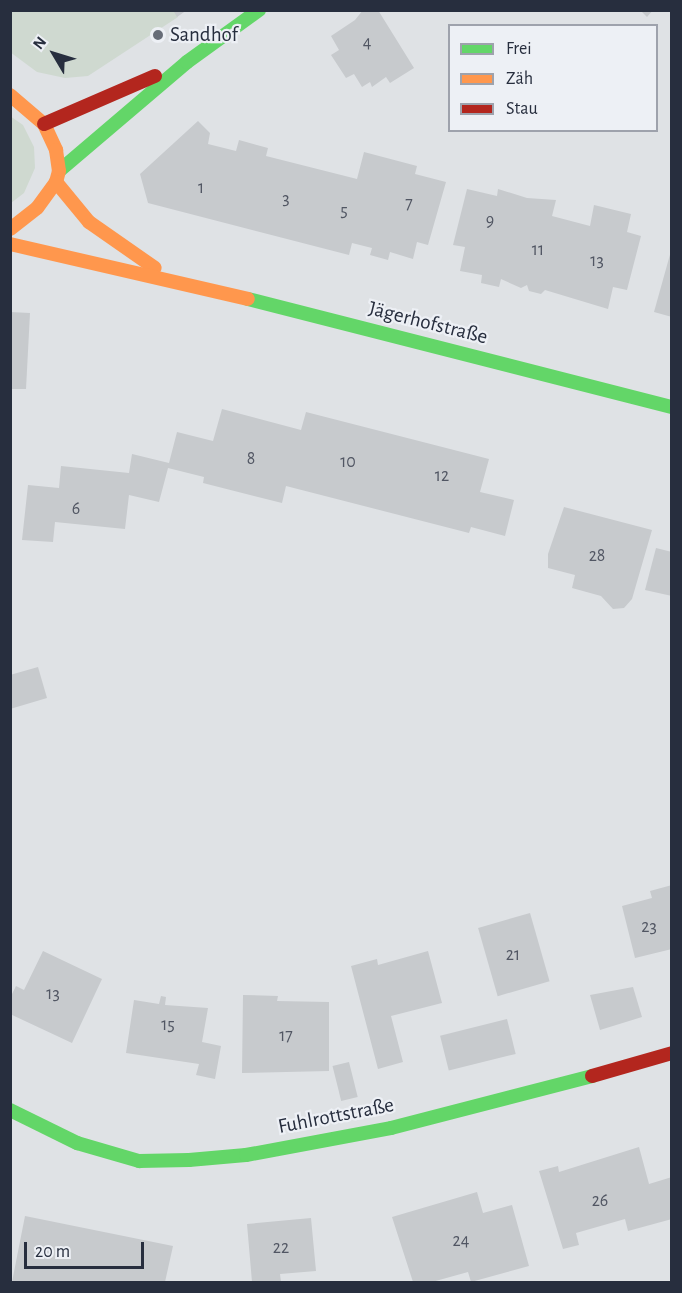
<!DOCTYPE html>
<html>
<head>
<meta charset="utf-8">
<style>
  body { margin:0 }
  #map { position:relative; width:682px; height:1293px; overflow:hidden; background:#dfe2e5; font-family:"Alegreya Sans",sans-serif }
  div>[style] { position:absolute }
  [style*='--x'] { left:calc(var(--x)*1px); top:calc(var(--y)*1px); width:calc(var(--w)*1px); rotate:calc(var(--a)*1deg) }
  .green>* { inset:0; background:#cfd9d0 }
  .building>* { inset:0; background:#c7cacd; transform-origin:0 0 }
  .fast>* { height:14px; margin:-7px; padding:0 7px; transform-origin:7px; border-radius:7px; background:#63d668 }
  .slow>* { height:14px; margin:-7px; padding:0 7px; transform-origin:7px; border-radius:7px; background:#ff974d }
  .jam>* { height:14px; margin:-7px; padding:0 7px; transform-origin:7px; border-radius:7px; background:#b3261e }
  .dots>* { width:16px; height:16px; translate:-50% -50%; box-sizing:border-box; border:3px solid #edf0f5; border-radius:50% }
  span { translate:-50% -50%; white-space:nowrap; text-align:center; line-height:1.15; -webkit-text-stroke:4.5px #edf0f5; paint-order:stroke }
  .number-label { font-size:18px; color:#515663 }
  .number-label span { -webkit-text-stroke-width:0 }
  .poi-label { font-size:21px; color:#272e3e }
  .left { translate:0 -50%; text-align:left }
  .street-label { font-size:21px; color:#272e3e }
  .frame { position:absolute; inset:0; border:12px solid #272e3e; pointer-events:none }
  .legend { position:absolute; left:448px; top:24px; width:210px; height:108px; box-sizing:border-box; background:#edf0f5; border:2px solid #9ea2ac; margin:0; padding:8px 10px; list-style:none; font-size:18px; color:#272e3e }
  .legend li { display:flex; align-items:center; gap:12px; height:30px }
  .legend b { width:30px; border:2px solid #9ea2ac }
  .north { position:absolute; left:24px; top:24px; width:60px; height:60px; -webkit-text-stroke:4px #edf0f5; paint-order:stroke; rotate:308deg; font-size:16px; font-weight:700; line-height:24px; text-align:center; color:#272e3e }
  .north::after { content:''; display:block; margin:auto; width:21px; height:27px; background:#272e3e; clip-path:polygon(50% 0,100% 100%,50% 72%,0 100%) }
  .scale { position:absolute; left:24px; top:1242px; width:120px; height:27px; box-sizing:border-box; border:3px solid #272e3e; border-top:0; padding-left:8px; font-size:18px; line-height:21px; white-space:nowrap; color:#272e3e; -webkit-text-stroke:4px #edf0f5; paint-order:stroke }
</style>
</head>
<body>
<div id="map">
  <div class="green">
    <div style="clip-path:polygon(174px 10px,178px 17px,88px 76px,65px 78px,37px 72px,10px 52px,10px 11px)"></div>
    <div style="clip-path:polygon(10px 116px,23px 125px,34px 147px,35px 168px,24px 193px,11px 203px)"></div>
  </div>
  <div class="building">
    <div style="clip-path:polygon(173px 10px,187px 10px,177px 17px)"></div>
    <div style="clip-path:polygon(363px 10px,378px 10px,414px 68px,390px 83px,386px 77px,372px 87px,370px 82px,362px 87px,354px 74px,346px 78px,331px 55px,339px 50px,331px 36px,355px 20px)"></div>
    <div style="clip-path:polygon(640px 10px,653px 10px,647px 17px)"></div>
    <div style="clip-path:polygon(198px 121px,210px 133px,208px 144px,236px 151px,239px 140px,268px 148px,266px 156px,357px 179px,364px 152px,417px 166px,415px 174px,446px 182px,428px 245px,417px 242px,413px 259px,390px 252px,388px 260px,370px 255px,372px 248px,352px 243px,349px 255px,148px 203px,140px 174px)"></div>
    <div style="clip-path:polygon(467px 189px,497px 196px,498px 189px,527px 198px,556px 200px,552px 216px,590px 226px,594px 205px,631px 214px,627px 232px,641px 236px,627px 290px,613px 287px,608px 309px,545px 290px,541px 294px,529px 291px,527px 285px,521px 288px,501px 279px,499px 287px,481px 283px,482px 275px,460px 271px,465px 247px,453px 245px)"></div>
    <div style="clip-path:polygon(671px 251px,672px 251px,672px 317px,654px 312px)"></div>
    <div style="clip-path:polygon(10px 312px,30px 313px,26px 389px,10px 389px)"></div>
    <div style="clip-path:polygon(222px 409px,301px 430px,306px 412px,489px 459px,480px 492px,514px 500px,505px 536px,471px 527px,469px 533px,286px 486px,282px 503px,203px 483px,204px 477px,168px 468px,159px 502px,129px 495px,125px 529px,55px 522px,53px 542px,22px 540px,28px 485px,59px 488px,61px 466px,129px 473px,132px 454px,169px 463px,177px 432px,213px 441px)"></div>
    <div style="clip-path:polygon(564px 507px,652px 530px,632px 599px,624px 608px,613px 609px,601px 596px,572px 588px,575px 575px,548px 568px,548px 554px)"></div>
    <div style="clip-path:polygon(656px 548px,672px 552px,672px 596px,645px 590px)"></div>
    <div style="clip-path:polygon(38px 667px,47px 698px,10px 709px,10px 675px)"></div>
    <div style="clip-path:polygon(672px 885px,672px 949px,635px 958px,622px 906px,652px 898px,650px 891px)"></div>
    <div style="left:530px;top:913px;width:71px;height:54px;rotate:74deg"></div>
    <div style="clip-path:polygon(43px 951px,102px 979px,72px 1043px,10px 1014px,10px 998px,16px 986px,24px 990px)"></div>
    <div style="clip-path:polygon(428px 951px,442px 1003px,391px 1016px,403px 1062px,378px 1069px,351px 966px,377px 959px,378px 965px)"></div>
    <div style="clip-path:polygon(633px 987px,642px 1017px,600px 1030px,590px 995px)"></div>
    <div style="clip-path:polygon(243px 995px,278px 996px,277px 1001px,329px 1002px,329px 1071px,242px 1073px)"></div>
    <div style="clip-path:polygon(161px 996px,166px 997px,165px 1005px,208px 1008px,202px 1042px,221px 1046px,215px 1079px,196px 1075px,199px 1064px,126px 1053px,134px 1000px,159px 1004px)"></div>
    <div style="left:507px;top:1019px;width:36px;height:69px;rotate:76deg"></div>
    <div style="left:349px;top:1062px;width:36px;height:17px;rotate:76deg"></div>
    <div style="clip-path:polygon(639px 1147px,649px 1184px,672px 1177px,672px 1219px,628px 1231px,625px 1219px,576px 1233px,579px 1245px,563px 1249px,539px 1171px,558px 1166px,559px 1172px)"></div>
    <div style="clip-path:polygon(477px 1192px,483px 1213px,512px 1205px,529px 1266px,471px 1282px,468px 1272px,432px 1282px,413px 1282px,392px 1217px)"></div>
    <div style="clip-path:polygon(25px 1216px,173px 1246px,165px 1282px,12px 1282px)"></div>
    <div style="clip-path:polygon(311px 1218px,316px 1271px,280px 1274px,281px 1282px,252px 1282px,247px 1224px)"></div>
  </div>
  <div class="fast">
    <div style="--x:59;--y:171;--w:168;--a:-40.4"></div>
    <div style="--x:187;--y:62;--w:89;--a:-35.8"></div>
    <div style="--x:248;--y:299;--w:438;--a:14.3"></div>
    <div style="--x:10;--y:1110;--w:75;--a:26.2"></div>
    <div style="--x:77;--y:1143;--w:65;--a:16.2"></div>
    <div style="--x:139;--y:1161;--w:50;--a:-1.1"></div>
    <div style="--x:189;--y:1160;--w:57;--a:-5"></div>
    <div style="--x:246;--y:1155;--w:147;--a:-10.5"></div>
    <div style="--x:391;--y:1128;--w:208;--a:-14.5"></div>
  </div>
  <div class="slow">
    <div style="--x:10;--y:95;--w:45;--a:40.5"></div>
    <div style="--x:44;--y:124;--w:29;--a:65"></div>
    <div style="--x:56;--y:150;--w:21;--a:82"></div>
    <div style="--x:59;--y:171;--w:11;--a:105"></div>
    <div style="--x:56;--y:182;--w:32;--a:126"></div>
    <div style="--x:37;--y:208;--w:34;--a:142"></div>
    <div style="--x:56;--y:182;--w:52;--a:50.5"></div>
    <div style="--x:89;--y:222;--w:80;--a:34.9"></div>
    <div style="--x:10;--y:244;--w:244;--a:13"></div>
  </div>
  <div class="jam">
    <div style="--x:44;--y:124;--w:121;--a:-23.4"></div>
    <div style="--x:592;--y:1076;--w:83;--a:-16"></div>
  </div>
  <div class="dots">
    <div style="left:158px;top:35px;background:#676d78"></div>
  </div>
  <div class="number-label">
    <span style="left:367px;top:43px">4</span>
    <span style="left:201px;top:188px">1</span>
    <span style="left:286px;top:199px">3</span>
    <span style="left:409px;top:204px">7</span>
    <span style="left:344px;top:211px">5</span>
    <span style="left:490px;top:221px">9</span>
    <span style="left:538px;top:250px">11</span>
    <span style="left:597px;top:261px">13</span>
    <span style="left:251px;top:459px">8</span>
    <span style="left:348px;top:462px">10</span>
    <span style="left:442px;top:476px">12</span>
    <span style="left:76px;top:509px">6</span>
    <span style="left:597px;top:556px">28</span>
    <span style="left:649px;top:927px">23</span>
    <span style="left:513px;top:955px">21</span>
    <span style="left:53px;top:994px">13</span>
    <span style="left:168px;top:1025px">15</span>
    <span style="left:286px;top:1036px">17</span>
    <span style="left:600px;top:1201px">26</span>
    <span style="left:461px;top:1241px">24</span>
    <span style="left:281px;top:1248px">22</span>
  </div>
  <div class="poi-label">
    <span class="left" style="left:170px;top:35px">Sandhof</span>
  </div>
  <div class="street-label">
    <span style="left:428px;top:323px;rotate:14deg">Jägerhofstraße</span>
    <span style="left:336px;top:1116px;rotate:-11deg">Fuhlrottstraße</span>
  </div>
  <div class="frame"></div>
  <ul class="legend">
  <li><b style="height:8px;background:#63d668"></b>Frei</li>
  <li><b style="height:8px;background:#ff974d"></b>Zäh</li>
  <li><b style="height:8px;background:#b3261e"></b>Stau</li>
  </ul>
  <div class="north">N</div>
  <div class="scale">20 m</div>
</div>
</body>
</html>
